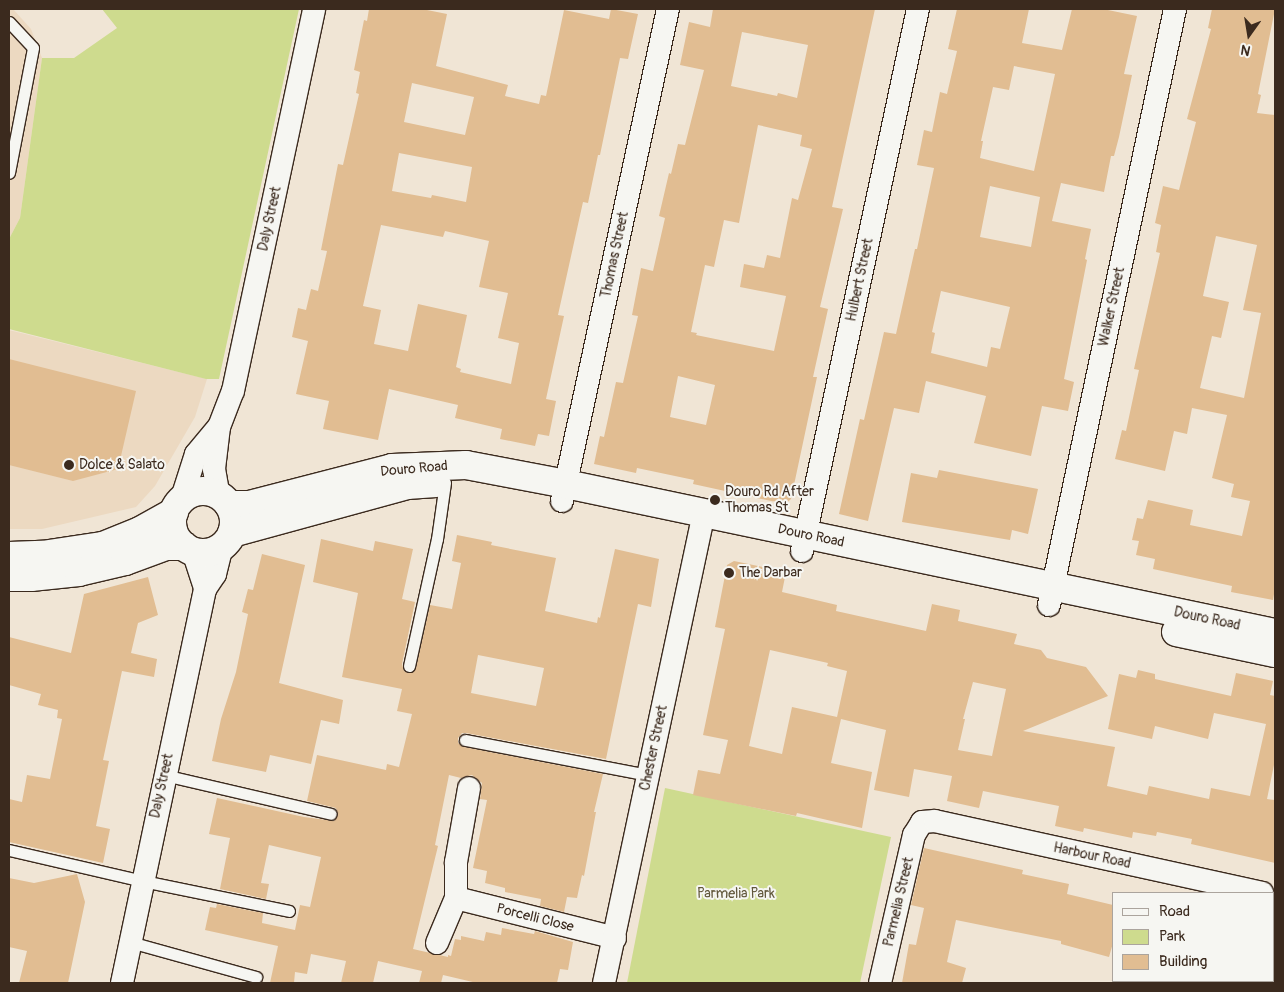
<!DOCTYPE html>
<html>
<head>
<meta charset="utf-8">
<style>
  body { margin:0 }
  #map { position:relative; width:1284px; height:992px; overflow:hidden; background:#f0e5d5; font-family:Pangolin,sans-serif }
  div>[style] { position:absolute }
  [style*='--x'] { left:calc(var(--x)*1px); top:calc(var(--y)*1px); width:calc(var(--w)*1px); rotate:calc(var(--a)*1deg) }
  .built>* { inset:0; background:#ecd9c1 }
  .green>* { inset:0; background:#cedb8e }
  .building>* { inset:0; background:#e1bd92 }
  .roads { filter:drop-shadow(1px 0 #3b2a1e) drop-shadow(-1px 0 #3b2a1e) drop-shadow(0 1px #3b2a1e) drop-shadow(0 -1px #3b2a1e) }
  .service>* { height:11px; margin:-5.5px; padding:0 5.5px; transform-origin:5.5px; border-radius:5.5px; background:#f6f6f2 }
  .minor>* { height:22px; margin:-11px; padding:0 11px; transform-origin:11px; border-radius:11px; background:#f6f6f2 }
  .tertiary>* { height:28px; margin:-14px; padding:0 14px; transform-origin:14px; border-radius:14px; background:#f6f6f2 }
  .tertiary>.ring { margin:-14px; padding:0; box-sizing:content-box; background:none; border:28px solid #f6f6f2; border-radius:50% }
  .dots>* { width:14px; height:14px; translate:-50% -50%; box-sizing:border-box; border:2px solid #f6f6f2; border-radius:50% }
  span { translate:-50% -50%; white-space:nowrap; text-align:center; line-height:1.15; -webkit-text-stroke:4px #f6f6f2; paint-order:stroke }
  .street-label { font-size:14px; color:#3b2a1e }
  .poi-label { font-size:14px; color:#3b2a1e }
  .left { translate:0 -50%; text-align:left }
  .park-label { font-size:14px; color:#60563a }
  .frame { position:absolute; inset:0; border:10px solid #3b2a1e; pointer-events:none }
  .legend { position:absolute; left:1112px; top:892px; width:162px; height:90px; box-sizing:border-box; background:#f6f6f2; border:1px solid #aba49d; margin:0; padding:6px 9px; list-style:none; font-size:15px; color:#3b2a1e }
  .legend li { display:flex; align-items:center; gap:10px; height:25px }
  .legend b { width:25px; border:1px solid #aba49d }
  .north { position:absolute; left:1224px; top:10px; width:50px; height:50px; -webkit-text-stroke:4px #f6f6f2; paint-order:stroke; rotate:193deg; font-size:14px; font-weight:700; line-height:20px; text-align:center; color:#3b2a1e }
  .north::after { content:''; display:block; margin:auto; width:18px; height:22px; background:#3b2a1e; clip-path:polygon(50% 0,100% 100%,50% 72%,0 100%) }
</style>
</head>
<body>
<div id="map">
  <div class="built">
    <div style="clip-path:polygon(9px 9px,13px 9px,31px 29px,42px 58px,20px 218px,9px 239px)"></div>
    <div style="clip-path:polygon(9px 330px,207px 379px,195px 417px,155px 486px,136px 507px,42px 529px,9px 529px)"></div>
  </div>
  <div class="green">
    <div style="clip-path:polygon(102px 9px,299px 9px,219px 379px,206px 379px,9px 329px,9px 239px,20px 218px,42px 58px,74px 58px,117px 28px)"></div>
    <div style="clip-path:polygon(665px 788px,891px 837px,860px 983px,627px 983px)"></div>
  </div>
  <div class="building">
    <div style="clip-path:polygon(evenodd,369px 9px,422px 9px,447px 14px,436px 66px,508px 85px,505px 96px,539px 104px,541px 95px,546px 96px,564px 10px,609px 19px,611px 9px,638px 14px,628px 59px,620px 58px,600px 155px,598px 155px,588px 203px,583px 202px,558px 315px,564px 316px,546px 399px,556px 401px,549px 436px,538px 434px,535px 446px,500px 439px,502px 429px,455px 418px,458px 405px,389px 389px,378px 440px,323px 429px,329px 401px,296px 394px,308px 341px,292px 337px,298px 308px,306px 310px,311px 289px,318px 291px,327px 251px,321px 250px,338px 164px,343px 165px,359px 94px,356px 93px,360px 72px,354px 70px,364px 20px,367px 21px,369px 9px,412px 83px,474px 97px,465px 135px,404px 122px,412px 83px,369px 9px,399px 153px,472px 167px,466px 202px,432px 195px,431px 198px,392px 191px,399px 153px,369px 9px,381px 225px,443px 237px,445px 231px,489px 241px,479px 287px,508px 293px,498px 338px,519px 343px,511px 384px,460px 372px,461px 369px,456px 367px,467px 315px,418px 304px,408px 351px,374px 344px,381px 310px,363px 306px,381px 225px)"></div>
    <div style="clip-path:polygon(evenodd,713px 9px,875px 9px,832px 207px,843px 209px,820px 307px,828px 309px,813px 377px,817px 377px,791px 499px,785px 504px,693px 484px,694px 480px,637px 468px,636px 473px,594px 464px,600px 436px,604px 437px,616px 382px,623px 383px,638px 316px,632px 315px,641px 268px,653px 271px,665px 218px,659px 216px,669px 173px,671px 174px,678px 144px,685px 145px,704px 70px,680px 65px,689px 22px,710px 27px,713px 9px,742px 32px,808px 45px,797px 98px,778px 93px,777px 96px,731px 86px,742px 32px,713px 9px,758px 125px,802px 135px,800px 146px,812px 149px,798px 200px,792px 198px,780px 258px,767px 255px,764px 268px,744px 264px,740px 287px,786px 296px,774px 351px,696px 335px,697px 333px,691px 332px,705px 265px,714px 267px,724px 220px,739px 223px,758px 125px,713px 9px,678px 376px,715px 385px,706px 425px,670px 417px,678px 376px)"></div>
    <div style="clip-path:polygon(evenodd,957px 9px,1029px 9px,1022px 43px,1062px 50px,1072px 9px,1103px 9px,1137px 16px,1124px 74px,1132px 75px,1119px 137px,1114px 156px,1111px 156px,1104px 192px,1061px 183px,1052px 221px,1091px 229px,1085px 259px,1087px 260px,1064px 379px,1074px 382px,1068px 411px,1042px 406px,1031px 456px,974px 443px,986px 396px,926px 381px,919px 413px,894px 408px,868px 521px,839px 514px,860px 419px,864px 420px,884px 332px,896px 334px,915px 249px,917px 249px,934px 168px,917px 165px,924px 130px,932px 132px,940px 92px,947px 94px,957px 51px,948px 49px,957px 9px,1014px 66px,1055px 74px,1034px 171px,980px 158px,983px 141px,981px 141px,993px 87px,1009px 90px,1014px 66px,957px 9px,990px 186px,1040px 197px,1031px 247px,980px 237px,990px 186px,957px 9px,941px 291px,1010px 307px,1000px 349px,991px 347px,987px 367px,931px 353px,935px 333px,932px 332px,941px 291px)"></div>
    <div style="clip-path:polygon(evenodd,1212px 9px,1275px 9px,1258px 94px,1261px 95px,1257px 113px,1275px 115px,1275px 588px,1273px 600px,1231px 592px,1232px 586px,1153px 569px,1155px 559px,1136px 555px,1139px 541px,1132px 540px,1137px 518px,1143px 519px,1148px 500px,1193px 510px,1190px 525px,1242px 536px,1250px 501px,1231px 497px,1234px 484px,1212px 478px,1227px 415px,1192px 408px,1187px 434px,1174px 431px,1165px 471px,1115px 459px,1122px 430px,1126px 431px,1139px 370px,1134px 369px,1160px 253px,1156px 252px,1161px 225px,1155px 223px,1163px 186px,1179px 190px,1196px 122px,1187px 119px,1211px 29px,1208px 28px,1212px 9px,1216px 236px,1257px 245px,1243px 310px,1261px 313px,1244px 398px,1200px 388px,1212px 336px,1221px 338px,1229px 302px,1203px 296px,1216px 236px)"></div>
    <div style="clip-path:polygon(9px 359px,136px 391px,118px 469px,73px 481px,9px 465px)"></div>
    <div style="clip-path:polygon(939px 470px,1038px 489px,1028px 534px,1012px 530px,1010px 540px,902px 522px,911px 473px,937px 478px)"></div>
    <div style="clip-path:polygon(evenodd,457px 535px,492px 542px,491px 545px,556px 558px,545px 611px,597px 623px,598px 617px,600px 618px,615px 549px,659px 559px,651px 607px,638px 604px,606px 759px,466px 733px,462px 733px,458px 738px,458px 743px,464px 747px,603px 774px,594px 812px,596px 812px,584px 876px,582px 875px,577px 898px,567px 897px,564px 912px,540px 906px,541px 899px,505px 892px,505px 888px,485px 883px,487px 871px,473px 868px,487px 800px,480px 799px,482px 783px,472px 775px,461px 778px,449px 775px,435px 845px,438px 846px,413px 949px,448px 957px,448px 955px,451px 956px,455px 939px,461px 940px,461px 936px,484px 941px,486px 932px,501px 935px,502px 928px,534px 934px,535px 931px,573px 942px,568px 970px,560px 969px,557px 983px,477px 983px,443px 975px,441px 983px,419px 983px,422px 971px,378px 961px,373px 983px,341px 983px,346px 961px,311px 954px,307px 974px,295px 972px,294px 983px,270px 983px,278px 946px,205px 930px,210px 907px,216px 908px,217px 904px,263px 913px,262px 923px,295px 930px,300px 905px,310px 907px,321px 857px,269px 845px,261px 883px,269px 884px,266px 899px,220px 889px,230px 838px,209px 834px,217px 798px,304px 817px,334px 821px,338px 815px,336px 808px,307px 801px,317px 755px,386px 770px,387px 764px,399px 767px,412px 714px,397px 711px,402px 689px,342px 677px,358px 593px,313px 582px,321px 539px,373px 551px,375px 541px,413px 549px,402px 599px,415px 602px,402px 664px,404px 671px,408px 673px,414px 671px,416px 668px,430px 605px,452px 609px,461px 563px,452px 561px,457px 535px,478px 655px,544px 668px,536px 706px,471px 693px,478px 655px)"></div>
    <div style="clip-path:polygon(262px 554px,305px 565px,279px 683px,343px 700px,339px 724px,321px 720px,311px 764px,270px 755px,266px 772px,212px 761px,221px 719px,236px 672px,248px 614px,242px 612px,248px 589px,253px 590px)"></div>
    <div style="clip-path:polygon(evenodd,734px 561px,786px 572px,782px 592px,837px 605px,836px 611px,926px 631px,932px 604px,960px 610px,958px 621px,1017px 634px,1014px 644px,1041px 650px,1047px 658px,1086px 667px,1108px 696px,1023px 731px,1115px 747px,1107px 786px,1147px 795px,1149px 786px,1209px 799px,1211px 788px,1250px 796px,1266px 724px,1214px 713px,1208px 739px,1155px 726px,1152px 739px,1108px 729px,1119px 674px,1136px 678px,1138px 670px,1155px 674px,1155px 679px,1231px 696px,1236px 673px,1273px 681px,1270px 695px,1275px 696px,1275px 760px,1267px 799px,1275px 800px,1275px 863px,1191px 844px,1192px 839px,1157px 832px,1156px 836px,1133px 832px,1132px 838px,1084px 828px,1083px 832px,1055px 826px,1059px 806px,983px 791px,979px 808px,947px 801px,952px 776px,914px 769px,909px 797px,874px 790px,886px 730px,841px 719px,831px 763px,872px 772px,862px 828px,797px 813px,796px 816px,693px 795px,698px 770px,720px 774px,728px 740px,703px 735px,725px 629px,715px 627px,727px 565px,734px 561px,770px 650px,828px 663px,827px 666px,847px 671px,837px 717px,792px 707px,782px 754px,749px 746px,770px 650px,734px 561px,973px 682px,1006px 689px,992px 756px,958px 750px,965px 719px,963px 719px,973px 682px)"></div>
    <div style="clip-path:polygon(148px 577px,158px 615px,138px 623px,131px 653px,157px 659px,154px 677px,122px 671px,103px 760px,109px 761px,96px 826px,110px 829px,103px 863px,9px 842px,9px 799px,22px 802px,27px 775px,50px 779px,62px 719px,57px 718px,58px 710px,38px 705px,41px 694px,9px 685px,9px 637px,71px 653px,84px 594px)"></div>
    <div style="clip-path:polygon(924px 848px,1023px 870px,1022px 874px,1069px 884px,1067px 894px,1113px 905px,1113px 943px,1109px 957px,1061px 944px,1061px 941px,956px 920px,947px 962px,966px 968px,962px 983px,902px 983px,909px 944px,916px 945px,924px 908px,911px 905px)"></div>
    <div style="clip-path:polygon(77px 874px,85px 902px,68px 983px,19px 983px,27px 951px,9px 947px,9px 878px,34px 883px)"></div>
  </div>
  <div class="roads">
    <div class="service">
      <div style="--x:9;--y:22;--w:35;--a:47"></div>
      <div style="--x:33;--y:48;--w:127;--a:100.9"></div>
      <div style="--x:409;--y:666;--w:130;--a:-77.6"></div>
      <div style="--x:437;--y:539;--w:57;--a:-81.9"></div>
      <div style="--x:465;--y:740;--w:187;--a:10.8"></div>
      <div style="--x:164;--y:775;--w:171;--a:13.1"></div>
      <div style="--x:9;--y:850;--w:138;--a:13"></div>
      <div style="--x:143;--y:881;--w:149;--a:11.6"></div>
      <div style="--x:130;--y:942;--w:131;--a:15.5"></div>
    </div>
    <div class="minor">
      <div style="--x:219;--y:427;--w:42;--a:96.8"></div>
      <div style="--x:214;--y:469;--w:27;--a:80"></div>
      <div style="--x:181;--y:501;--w:49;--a:-72.3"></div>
      <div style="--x:196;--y:454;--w:35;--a:-50"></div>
      <div style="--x:219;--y:427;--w:39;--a:-69"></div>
      <div style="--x:233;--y:391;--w:390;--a:-78"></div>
      <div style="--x:562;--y:501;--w:503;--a:-77.84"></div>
      <div style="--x:193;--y:551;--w:40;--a:72"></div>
      <div style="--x:802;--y:551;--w:554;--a:-77.92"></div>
      <div style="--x:1049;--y:605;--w:609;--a:-78.06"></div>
      <div style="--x:456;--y:898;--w:164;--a:14.1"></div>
      <div style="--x:437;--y:943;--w:49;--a:-67.1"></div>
      <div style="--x:456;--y:898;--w:36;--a:-90"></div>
      <div style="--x:456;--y:862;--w:75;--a:-80"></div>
      <div style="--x:122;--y:983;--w:403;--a:-78.1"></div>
      <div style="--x:205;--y:589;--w:18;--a:-56"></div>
      <div style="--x:215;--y:574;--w:29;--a:-76"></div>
      <div style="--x:604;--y:983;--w:481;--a:-78"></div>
      <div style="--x:880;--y:983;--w:152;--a:-77.1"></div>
      <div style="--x:914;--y:835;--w:15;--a:-58"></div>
      <div style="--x:922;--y:822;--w:13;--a:-4"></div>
      <div style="--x:935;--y:821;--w:335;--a:12.4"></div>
    </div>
    <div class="tertiary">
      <div class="ring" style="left:172px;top:491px;width:34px;height:34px"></div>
      <div style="--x:229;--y:505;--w:20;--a:0"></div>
      <div style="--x:249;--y:505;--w:148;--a:-14.5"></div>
      <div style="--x:392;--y:468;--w:74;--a:-2.3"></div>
      <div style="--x:466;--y:465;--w:102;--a:10.8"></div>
      <div style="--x:566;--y:484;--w:724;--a:11.87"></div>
      <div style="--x:232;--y:533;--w:181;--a:-15.3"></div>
      <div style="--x:407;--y:485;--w:29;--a:-4"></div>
      <div style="--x:9;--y:556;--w:33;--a:-2"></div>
      <div style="--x:42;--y:555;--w:62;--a:-8.4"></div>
      <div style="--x:103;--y:546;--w:40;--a:-22"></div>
      <div style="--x:140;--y:531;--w:39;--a:-29"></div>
      <div style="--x:9;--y:577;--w:22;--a:0"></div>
      <div style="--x:31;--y:577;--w:48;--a:-5.9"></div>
      <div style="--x:79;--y:572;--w:47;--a:-13.4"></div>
      <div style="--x:125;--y:561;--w:44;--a:-20.1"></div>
      <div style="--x:166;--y:546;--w:18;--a:0"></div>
      <div style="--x:1176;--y:632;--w:101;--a:12"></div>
    </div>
  </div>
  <div class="dots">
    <div style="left:69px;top:465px;background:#3b2a1e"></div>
    <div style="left:715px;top:500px;background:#3b2a1e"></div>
    <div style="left:729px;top:573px;background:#3b2a1e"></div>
  </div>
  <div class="street-label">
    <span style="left:270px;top:219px;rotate:-78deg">Daly Street</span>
    <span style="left:615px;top:255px;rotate:-78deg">Thomas Street</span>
    <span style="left:860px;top:280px;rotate:-78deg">Hulbert Street</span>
    <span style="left:1112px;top:307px;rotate:-78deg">Walker Street</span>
    <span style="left:414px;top:469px;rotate:-5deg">Douro Road</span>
    <span style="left:811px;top:536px;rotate:12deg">Douro Road</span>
    <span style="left:1207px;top:619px;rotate:12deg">Douro Road</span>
    <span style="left:654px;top:748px;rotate:-78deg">Chester Street</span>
    <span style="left:162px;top:786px;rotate:-78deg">Daly Street</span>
    <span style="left:1092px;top:856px;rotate:12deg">Harbour Road</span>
    <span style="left:899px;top:902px;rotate:-77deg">Parmelia Street</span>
    <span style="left:535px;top:918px;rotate:14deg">Porcelli Close</span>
  </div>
  <div class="poi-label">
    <span class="left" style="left:79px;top:465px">Dolce &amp; Salato</span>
    <span class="left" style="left:725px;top:500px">Douro Rd After<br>Thomas St</span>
    <span class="left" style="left:739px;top:573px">The Darbar</span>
  </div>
  <div class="park-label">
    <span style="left:736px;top:894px">Parmelia Park</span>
  </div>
  <div class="frame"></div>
  <ul class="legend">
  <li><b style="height:6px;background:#f6f6f2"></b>Road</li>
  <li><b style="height:14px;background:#cedb8e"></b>Park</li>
  <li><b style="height:14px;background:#e1bd92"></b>Building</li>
  </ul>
  <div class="north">N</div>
</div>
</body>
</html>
